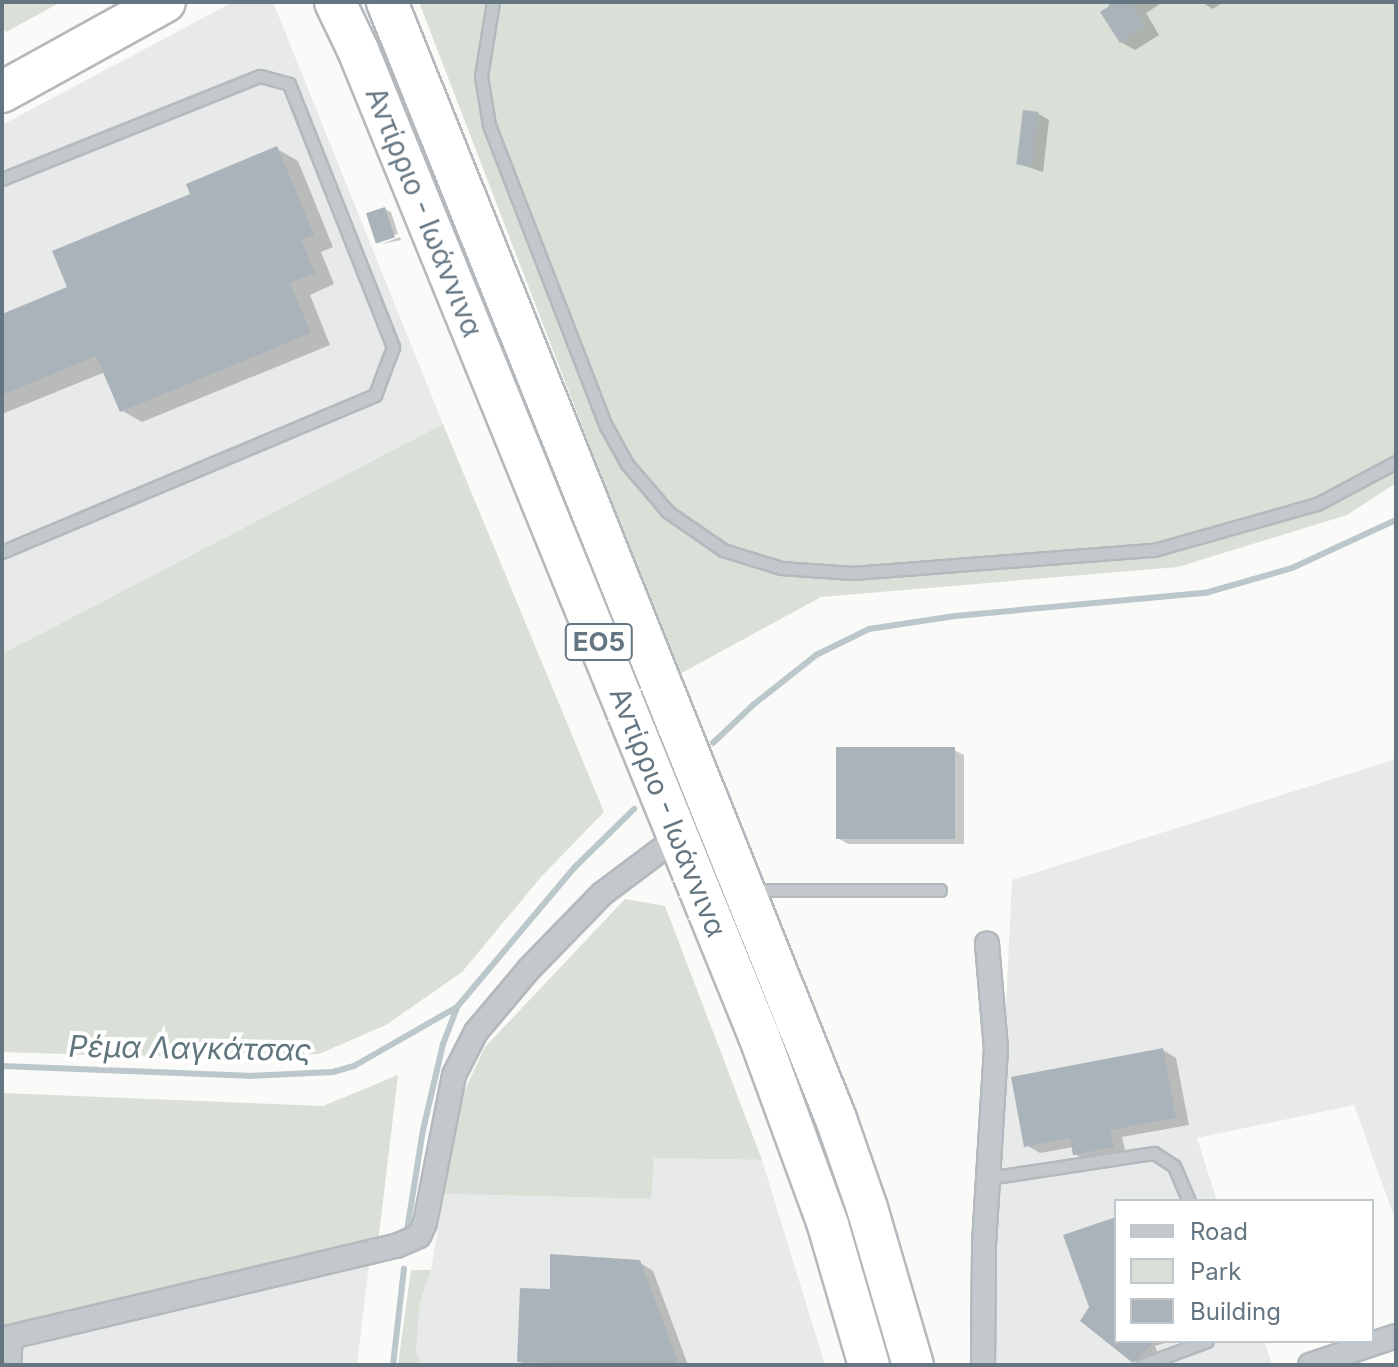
<!DOCTYPE html>
<html>
<head>
<meta charset="utf-8">
<style>
  body { margin:0 }
  #map { position:relative; width:1398px; height:1367px; overflow:hidden; background:#fafaf8; font-family:Inter,sans-serif }
  div>[style] { position:absolute }
  [style*='--x'] { left:calc(var(--x)*1px); top:calc(var(--y)*1px); width:calc(var(--w)*1px); rotate:calc(var(--a)*1deg) }
  .built>* { inset:0; background:#e8e9e9 }
  .green>* { inset:0; background:#dadfd7 }
  .shadow>* { inset:0; background:#0003 }
  .stream>* { height:6px; margin:-3px; padding:0 3px; transform-origin:3px; border-radius:3px; background:#bbc7cb }
  .building>* { inset:0; background:#aab3b9; transform-origin:0 0 }
  .roads { filter:drop-shadow(2px 0 #b4b9bd) drop-shadow(-2px 0 #b4b9bd) drop-shadow(0 2px #b4b9bd) drop-shadow(0 -2px #b4b9bd) }
  .lane>* { height:11px; margin:-5.5px; padding:0 5.5px; transform-origin:5.5px; border-radius:5.5px; background:#c3c8cc }
  .street>* { height:22px; margin:-11px; padding:0 11px; transform-origin:11px; border-radius:11px; background:#c3c8cc }
  .highway>* { height:40px; margin:-20px; padding:0 20px; transform-origin:20px; border-radius:20px; background:#fff }
  span { translate:-50% -50%; white-space:nowrap; text-align:center; line-height:1.15; -webkit-text-stroke:8px #fff; paint-order:stroke }
  .shield-label span { padding:2px 6px; background:#fff; border:2px solid; border-radius:6px; -webkit-text-stroke-width:0 }
  .shield-label { font-size:26px; color:#657683; font-weight:700 }
  .street-label { font-size:28px; color:#657683 }
  .water-label { font-size:30px; color:#60757c; font-style:italic }
  .frame { position:absolute; inset:0; border:4px solid #657683; pointer-events:none }
  .legend { position:absolute; left:1114px; top:1199px; width:260px; height:144px; box-sizing:border-box; background:#fff; border:2px solid #c1c8cd; margin:0; padding:10px 14px; list-style:none; font-size:24px; color:#657683 }
  .legend li { display:flex; align-items:center; gap:16px; height:40px }
  .legend b { width:40px; border:2px solid #c1c8cd }
</style>
</head>
<body>
<div id="map">
  <div class="built">
    <div style="clip-path:polygon(233px 2px,273px 2px,443px 424px,2px 654px,2px 125px)"></div>
    <div style="clip-path:polygon(1396px 759px,1396px 1222px,1354px 1105px,1197px 1138px,1217px 1201px,1116px 1201px,1116px 1341px,1264px 1341px,1272px 1364px,989px 1365px,1012px 880px)"></div>
    <div style="clip-path:polygon(654px 1158px,762px 1160px,825px 1365px,421px 1365px,416px 1351px,420px 1302px,431px 1270px,444px 1194px,650px 1199px)"></div>
    <div style="clip-path:polygon(369px 1265px,357px 1365px,2px 1365px,2px 1353px)"></div>
  </div>
  <div class="green">
    <div style="clip-path:polygon(2px 2px,61px 2px,6px 32px,2px 26px)"></div>
    <div style="clip-path:polygon(419px 2px,1396px 2px,1396px 483px,1347px 515px,1178px 567px,821px 597px,678px 675px)"></div>
    <div style="clip-path:polygon(443px 424px,604px 812px,541px 877px,462px 972px,386px 1025px,319px 1054px,128px 1056px,2px 1052px,2px 654px)"></div>
    <div style="clip-path:polygon(625px 899px,665px 906px,762px 1160px,654px 1158px,651px 1199px,444px 1194px,461px 1098px,485px 1047px)"></div>
    <div style="clip-path:polygon(398px 1075px,378px 1243px,2px 1330px,2px 1093px,323px 1106px)"></div>
    <div style="clip-path:polygon(411px 1270px,431px 1270px,420px 1302px,416px 1351px,421px 1365px,398px 1365px)"></div>
  </div>
  <div class="shadow">
    <div style="clip-path:polygon(1108px 2px,1163px 2px,1146px 13px,1159px 35px,1135px 50px,1121px 42px)"></div>
    <div style="clip-path:polygon(1201px 2px,1223px 2px,1213px 9px)"></div>
    <div style="clip-path:polygon(1039px 114px,1049px 120px,1043px 172px,1019px 164px)"></div>
    <div style="clip-path:polygon(277px 149px,298px 161px,333px 247px,321px 252px,334px 284px,310px 295px,330px 345px,142px 422px,121px 410px,105px 372px,2px 414px,2px 316px,69px 288px,193px 195px)"></div>
    <div style="clip-path:polygon(385px 209px,391px 212px,398px 234px,380px 240px,380px 243px,378px 242px)"></div>
    <div style="clip-path:polygon(400px 237px,401px 240px,382px 244px)"></div>
    <div style="clip-path:polygon(954px 750px,964px 755px,964px 844px,848px 844px,838px 838px)"></div>
    <div style="clip-path:polygon(1163px 1050px,1176px 1058px,1189px 1125px,1122px 1137px,1126px 1154px,1088px 1162px,1075px 1154px,1073px 1147px,1040px 1153px,1026px 1145px)"></div>
    <div style="clip-path:polygon(1116px 1219px,1116px 1341px,1172px 1341px,1155px 1346px,1160px 1358px,1141px 1365px,1082px 1320px,1091px 1308px)"></div>
    <div style="clip-path:polygon(639px 1262px,653px 1271px,688px 1365px,526px 1365px,519px 1361px,552px 1291px)"></div>
  </div>
  <div class="stream">
    <div style="--x:713;--y:743;--w:55;--a:-43.5"></div>
    <div style="--x:753;--y:705;--w:80;--a:-38.4"></div>
    <div style="--x:816;--y:655;--w:59;--a:-26.1"></div>
    <div style="--x:869;--y:629;--w:87;--a:-8.6"></div>
    <div style="--x:955;--y:616;--w:251;--a:-5.3"></div>
    <div style="--x:1205;--y:593;--w:91;--a:-16"></div>
    <div style="--x:1292;--y:568;--w:115;--a:-24.8"></div>
    <div style="--x:2;--y:1066;--w:246;--a:2.3"></div>
    <div style="--x:248;--y:1076;--w:85;--a:-2.7"></div>
    <div style="--x:333;--y:1072;--w:22;--a:-16"></div>
    <div style="--x:354;--y:1066;--w:119;--a:-29.8"></div>
    <div style="--x:406;--y:1237;--w:108;--a:-81"></div>
    <div style="--x:423;--y:1130;--w:88;--a:-76.9"></div>
    <div style="--x:443;--y:1044;--w:40;--a:-69"></div>
    <div style="--x:457;--y:1007;--w:183;--a:-49.9"></div>
    <div style="--x:575;--y:867;--w:83;--a:-44.5"></div>
    <div style="--x:393;--y:1365;--w:97;--a:-83.5"></div>
  </div>
  <div class="building">
    <div style="clip-path:polygon(1116px 2px,1131px 2px,1146px 27px,1120px 43px,1100px 12px)"></div>
    <div style="left:1023px;top:110px;width:16px;height:55px;rotate:7deg"></div>
    <div style="clip-path:polygon(277px 146px,314px 235px,301px 240px,315px 273px,290px 283px,311px 333px,120px 412px,96px 356px,2px 395px,2px 314px,67px 287px,52px 251px,190px 194px,186px 184px)"></div>
    <div style="left:385px;top:207px;width:32px;height:20px;rotate:72deg"></div>
    <div style="left:836px;top:747px;width:119px;height:92px"></div>
    <div style="clip-path:polygon(1163px 1048px,1176px 1118px,1110px 1130px,1114px 1147px,1073px 1155px,1070px 1138px,1024px 1147px,1011px 1077px)"></div>
    <div style="clip-path:polygon(1116px 1217px,1116px 1341px,1156px 1341px,1133px 1363px,1080px 1321px,1089px 1307px,1063px 1235px)"></div>
    <div style="clip-path:polygon(550px 1254px,640px 1260px,679px 1365px,517px 1362px,520px 1288px,550px 1289px)"></div>
  </div>
  <div class="roads">
    <div class="lane">
      <div style="--x:493;--y:2;--w:75;--a:99.2"></div>
      <div style="--x:481;--y:76;--w:50;--a:80.7"></div>
      <div style="--x:489;--y:125;--w:323;--a:68.8"></div>
      <div style="--x:606;--y:426;--w:43;--a:61.1"></div>
      <div style="--x:627;--y:464;--w:63;--a:49.5"></div>
      <div style="--x:668;--y:512;--w:67;--a:34.6"></div>
      <div style="--x:723;--y:550;--w:61;--a:17.2"></div>
      <div style="--x:781;--y:568;--w:72;--a:4"></div>
      <div style="--x:853;--y:573;--w:302;--a:-4.4"></div>
      <div style="--x:1154;--y:550;--w:169;--a:-15.8"></div>
      <div style="--x:1317;--y:504;--w:89;--a:-28"></div>
      <div style="--x:2;--y:179;--w:278;--a:-21.8"></div>
      <div style="--x:260;--y:76;--w:30;--a:15"></div>
      <div style="--x:289;--y:84;--w:283;--a:68.4"></div>
      <div style="--x:393;--y:347;--w:51;--a:110.6"></div>
      <div style="--x:375;--y:395;--w:405;--a:157.2"></div>
      <div style="--x:750;--y:890;--w:190;--a:0"></div>
      <div style="--x:988;--y:1178;--w:168;--a:-8.6"></div>
      <div style="--x:1154;--y:1153;--w:24;--a:33"></div>
      <div style="--x:1174;--y:1166;--w:38;--a:67"></div>
      <div style="--x:1142;--y:1365;--w:69;--a:-20.3"></div>
    </div>
    <div class="street">
      <div style="--x:2;--y:1339;--w:405;--a:-13.3"></div>
      <div style="--x:396;--y:1246;--w:25;--a:-23"></div>
      <div style="--x:419;--y:1236;--w:14;--a:-65"></div>
      <div style="--x:425;--y:1223;--w:151;--a:-78.9"></div>
      <div style="--x:454;--y:1075;--w:48;--a:-62.9"></div>
      <div style="--x:476;--y:1032;--w:82;--a:-49.9"></div>
      <div style="--x:529;--y:969;--w:105;--a:-45.8"></div>
      <div style="--x:602;--y:894;--w:95;--a:-36.9"></div>
      <div style="--x:9;--y:1365;--w:28;--a:-86"></div>
      <div style="--x:983;--y:1365;--w:121;--a:-89.5"></div>
      <div style="--x:984;--y:1244;--w:195;--a:-86.5"></div>
      <div style="--x:996;--y:1049;--w:106;--a:-94.9"></div>
      <div style="--x:1310;--y:1365;--w:91;--a:-18.6"></div>
    </div>
    <div class="highway">
      <div style="--x:335;--y:2;--w:53;--a:64.4"></div>
      <div style="--x:358;--y:50;--w:1064;--a:67.87"></div>
      <div style="--x:759;--y:1036;--w:201;--a:69.9"></div>
      <div style="--x:828;--y:1225;--w:146;--a:73.7"></div>
      <div style="--x:387;--y:2;--w:1204;--a:68.1"></div>
      <div style="--x:836;--y:1119;--w:94;--a:70.8"></div>
      <div style="--x:867;--y:1208;--w:164;--a:73.7"></div>
      <div style="--x:2;--y:92;--w:186;--a:-28.9"></div>
    </div>
  </div>
  <div class="shield-label">
    <span style="left:599px;top:642px">ΕΟ5</span>
  </div>
  <div class="street-label">
    <span style="left:424px;top:212px;rotate:68deg">Αντίρριο - Ιωάννινα</span>
    <span style="left:668px;top:812px;rotate:68deg">Αντίρριο - Ιωάννινα</span>
  </div>
  <div class="water-label">
    <span style="left:190px;top:1048px;rotate:1deg">Ρέμα Λαγκάτσας</span>
  </div>
  <div class="frame"></div>
  <ul class="legend">
  <li><b style="height:10px;background:#c3c8cc"></b>Road</li>
  <li><b style="height:22px;background:#dadfd7"></b>Park</li>
  <li><b style="height:22px;background:#aab3b9"></b>Building</li>
  </ul>
</div>
</body>
</html>
